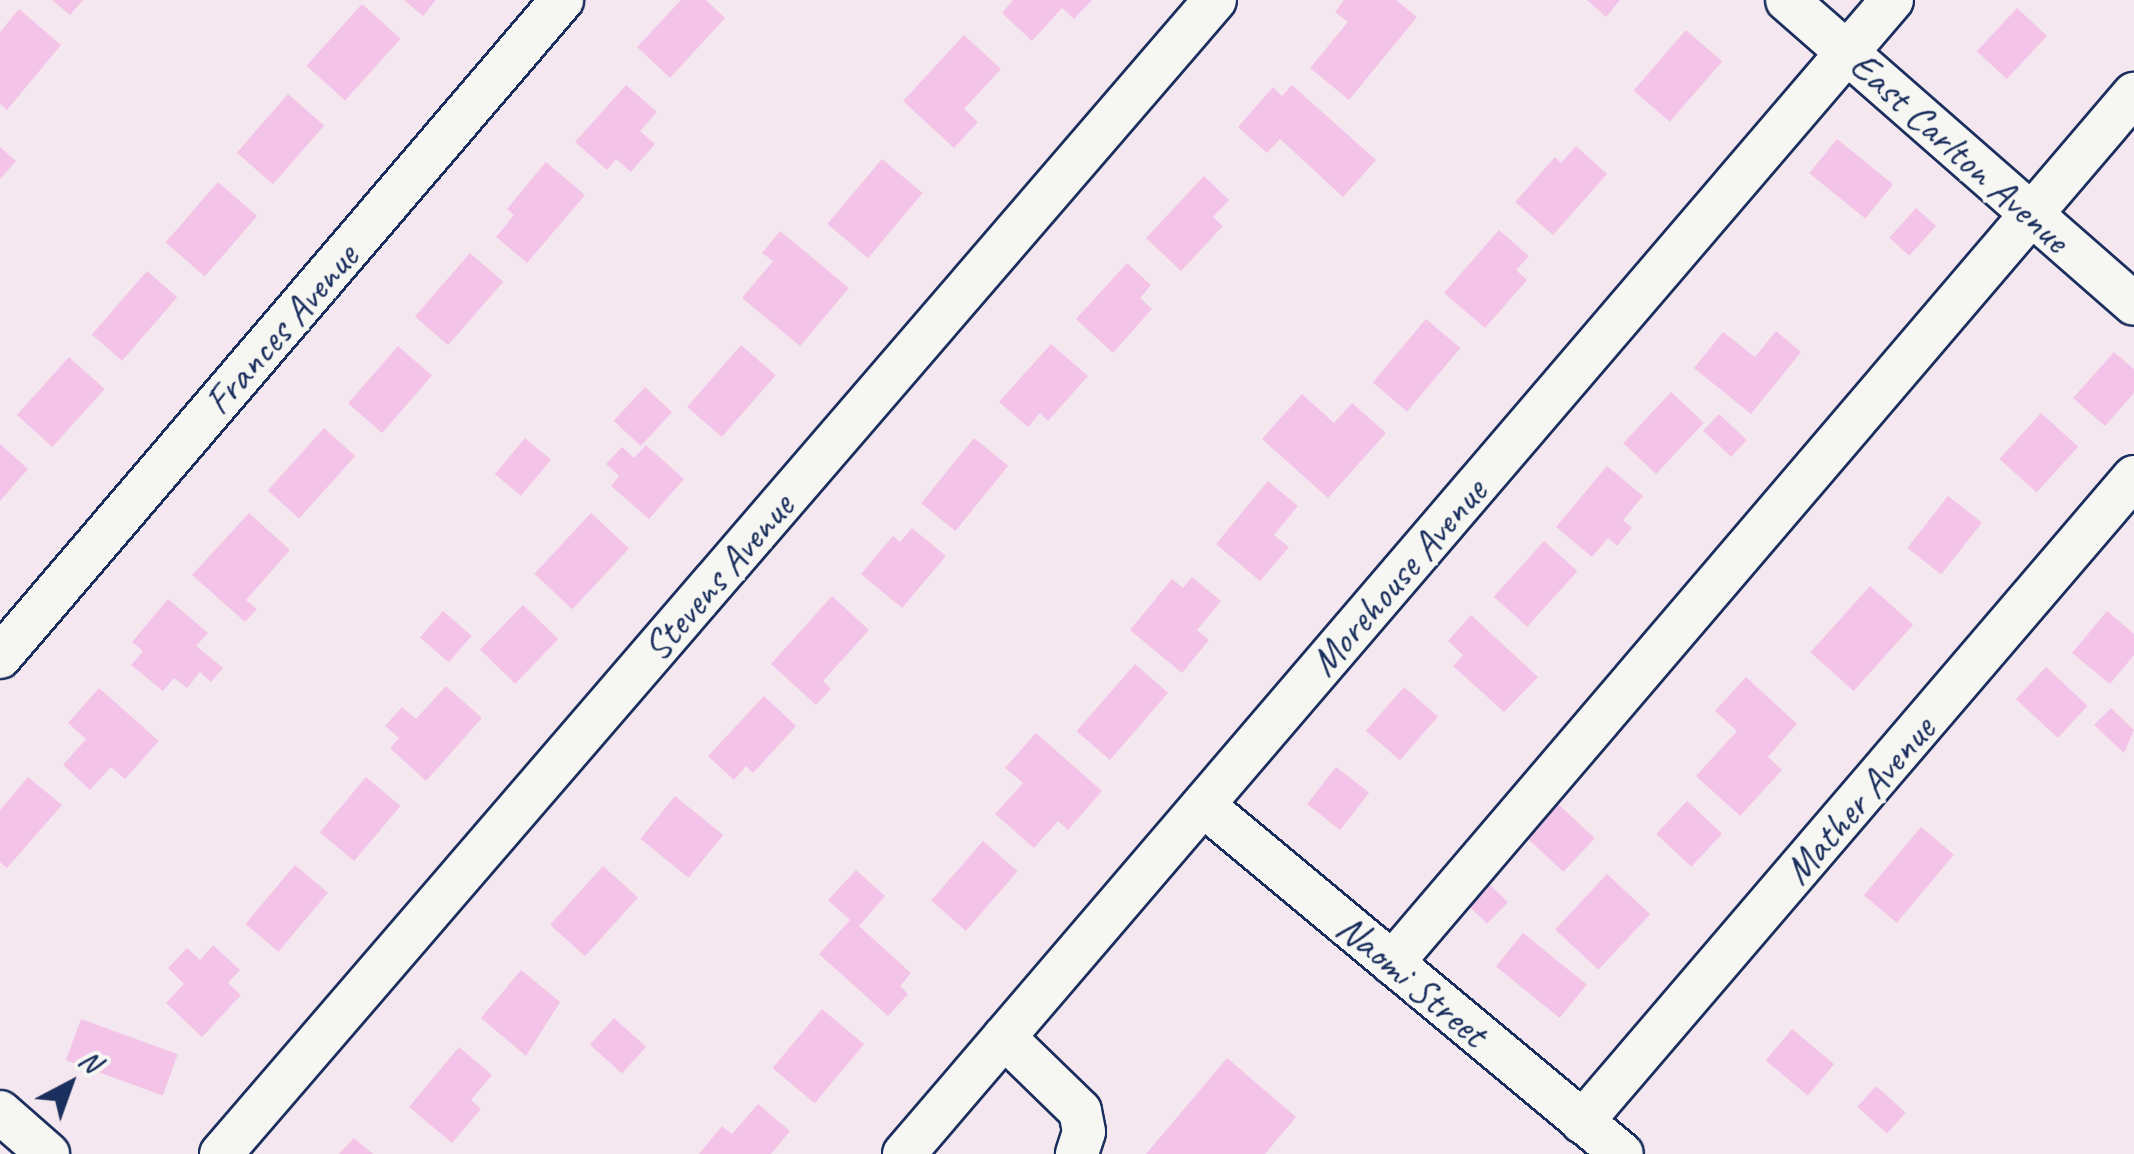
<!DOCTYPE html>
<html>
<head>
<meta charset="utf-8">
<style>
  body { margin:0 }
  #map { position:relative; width:2134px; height:1154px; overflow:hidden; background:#f5e7ef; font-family:Caveat,sans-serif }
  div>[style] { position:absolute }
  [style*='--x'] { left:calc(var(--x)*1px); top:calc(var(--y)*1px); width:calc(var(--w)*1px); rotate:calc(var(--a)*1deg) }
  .building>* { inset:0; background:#f3c4e7; transform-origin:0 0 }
  .roads { filter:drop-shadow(2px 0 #1b2f5e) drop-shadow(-2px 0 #1b2f5e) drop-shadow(0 2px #1b2f5e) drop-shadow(0 -2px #1b2f5e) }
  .minor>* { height:42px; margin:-21px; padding:0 21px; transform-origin:21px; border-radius:21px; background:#f6f6f2 }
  span { translate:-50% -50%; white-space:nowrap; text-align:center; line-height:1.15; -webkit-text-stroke:9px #f6f6f2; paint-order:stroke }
  .street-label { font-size:40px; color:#1b2f5e }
  .north { position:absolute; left:20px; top:1034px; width:100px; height:100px; -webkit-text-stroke:8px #f6f6f2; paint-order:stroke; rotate:41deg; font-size:28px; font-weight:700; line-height:40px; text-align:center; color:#1b2f5e }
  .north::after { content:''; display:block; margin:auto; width:35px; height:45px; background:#1b2f5e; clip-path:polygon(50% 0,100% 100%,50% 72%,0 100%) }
</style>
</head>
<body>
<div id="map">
  <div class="building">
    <div style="clip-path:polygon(52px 0,83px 0,70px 15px)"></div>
    <div style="clip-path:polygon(404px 0,436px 0,423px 16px)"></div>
    <div style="clip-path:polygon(681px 0,706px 0,725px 18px,670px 78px,637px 47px)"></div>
    <div style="clip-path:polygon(1013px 0,1092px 0,1074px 19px,1062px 8px,1032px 41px,1002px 13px)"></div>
    <div style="clip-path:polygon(1344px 0,1396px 0,1417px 17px,1349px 100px,1310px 68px,1348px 22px,1335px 12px)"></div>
    <div style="clip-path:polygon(1587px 0,1620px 0,1606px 17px)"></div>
    <div style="left:362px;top:4px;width:52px;height:83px;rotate:42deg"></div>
    <div style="left:2017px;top:8px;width:41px;height:59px;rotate:43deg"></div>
    <div style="clip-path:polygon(19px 9px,61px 45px,7px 110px,0 104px,0 32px)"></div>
    <div style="left:1686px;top:30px;width:48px;height:80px;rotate:41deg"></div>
    <div style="clip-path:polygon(964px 35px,1001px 69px,964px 109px,978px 122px,954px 148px,903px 101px)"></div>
    <div style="clip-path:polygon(626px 85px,657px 112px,640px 131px,655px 144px,631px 172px,616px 159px,607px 170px,575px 142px)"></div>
    <div style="clip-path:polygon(1292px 85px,1376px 160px,1343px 197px,1280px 139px,1267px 153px,1238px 127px,1273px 87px,1282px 96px)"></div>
    <div style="left:288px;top:94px;width:48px;height:78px;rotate:41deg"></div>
    <div style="left:1837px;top:139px;width:72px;height:44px;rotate:39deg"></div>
    <div style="clip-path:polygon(1576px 146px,1607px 174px,1553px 235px,1515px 202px,1555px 157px,1561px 163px)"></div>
    <div style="clip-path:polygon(0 147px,16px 161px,0 179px)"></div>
    <div style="left:882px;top:159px;width:53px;height:85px;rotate:40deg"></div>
    <div style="clip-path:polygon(546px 162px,585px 195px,527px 263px,496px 237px,514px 215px,507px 209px)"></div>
    <div style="clip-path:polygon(1204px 176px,1229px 200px,1213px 217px,1223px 226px,1181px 271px,1146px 238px)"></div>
    <div style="left:218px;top:182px;width:52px;height:80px;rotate:41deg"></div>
    <div style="left:1916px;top:208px;width:27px;height:40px;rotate:42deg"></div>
    <div style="clip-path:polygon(1499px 230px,1529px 256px,1516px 270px,1527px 280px,1485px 328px,1444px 293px)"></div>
    <div style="clip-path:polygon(780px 231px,849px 288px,800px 346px,742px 298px,773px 261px,762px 253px)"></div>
    <div style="left:470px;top:253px;width:44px;height:84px;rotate:41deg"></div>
    <div style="clip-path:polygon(1127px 263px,1151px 285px,1140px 298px,1152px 309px,1113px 353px,1076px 319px)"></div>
    <div style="left:147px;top:271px;width:40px;height:84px;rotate:41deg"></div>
    <div style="left:1426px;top:319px;width:45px;height:83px;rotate:40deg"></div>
    <div style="clip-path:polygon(1776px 331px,1801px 352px,1751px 414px,1694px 368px,1723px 332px,1755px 357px)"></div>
    <div style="clip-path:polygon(1051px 344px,1088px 376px,1048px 421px,1040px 413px,1028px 427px,999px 402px)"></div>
    <div style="left:741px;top:345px;width:46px;height:82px;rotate:41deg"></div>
    <div style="left:398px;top:346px;width:45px;height:76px;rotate:41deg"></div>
    <div style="clip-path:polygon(2114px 352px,2134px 369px,2134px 393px,2105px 426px,2073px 398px)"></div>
    <div style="left:69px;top:357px;width:48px;height:78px;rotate:42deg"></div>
    <div style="left:645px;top:387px;width:37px;height:46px;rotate:43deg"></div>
    <div style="left:1671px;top:392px;width:45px;height:70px;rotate:43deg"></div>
    <div style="clip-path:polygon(1302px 394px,1334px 423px,1352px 403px,1386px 433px,1328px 498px,1262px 439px)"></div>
    <div style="left:2041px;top:413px;width:50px;height:62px;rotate:42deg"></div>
    <div style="left:1719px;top:414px;width:38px;height:23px;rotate:43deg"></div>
    <div style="left:324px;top:428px;width:42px;height:84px;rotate:42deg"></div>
    <div style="left:525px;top:438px;width:34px;height:47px;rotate:40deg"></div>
    <div style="left:974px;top:438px;width:44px;height:84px;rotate:39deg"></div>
    <div style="clip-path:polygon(0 444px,28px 469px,0 501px)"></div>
    <div style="clip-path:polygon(646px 445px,684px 479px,649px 519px,611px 486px,619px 476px,606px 464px,622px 447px,634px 458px)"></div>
    <div style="clip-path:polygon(1607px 466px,1643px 496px,1623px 520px,1632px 528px,1617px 546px,1608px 538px,1592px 557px,1556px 527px)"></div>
    <div style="clip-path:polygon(1268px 481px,1298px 506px,1274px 535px,1289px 547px,1260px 581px,1216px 544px)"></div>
    <div style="left:1948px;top:496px;width:43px;height:66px;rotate:38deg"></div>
    <div style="clip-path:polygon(249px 513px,290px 550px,246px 600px,257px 609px,245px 622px,192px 575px)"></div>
    <div style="left:591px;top:513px;width:52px;height:83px;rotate:43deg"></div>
    <div style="clip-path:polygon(912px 528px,946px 556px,902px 608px,861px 574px,893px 536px,900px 542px)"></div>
    <div style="left:1544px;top:541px;width:45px;height:75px;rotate:42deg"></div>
    <div style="clip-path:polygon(1192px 577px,1221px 601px,1197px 630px,1209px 640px,1182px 673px,1130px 630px,1172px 579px,1183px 588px)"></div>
    <div style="left:1870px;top:586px;width:58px;height:89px;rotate:42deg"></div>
    <div style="clip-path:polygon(832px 596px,869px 630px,823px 681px,831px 689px,816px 705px,771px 664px)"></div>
    <div style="clip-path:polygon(168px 599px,208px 633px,196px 646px,223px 668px,211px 682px,200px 672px,187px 688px,174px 678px,163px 691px,131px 665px,143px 651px,132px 642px)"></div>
    <div style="left:523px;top:605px;width:49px;height:62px;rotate:44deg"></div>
    <div style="left:443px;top:611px;width:38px;height:35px;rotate:41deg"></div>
    <div style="clip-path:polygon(2107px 611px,2134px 634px,2134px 655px,2110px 684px,2072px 653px)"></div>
    <div style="clip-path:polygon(1471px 615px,1538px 677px,1504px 712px,1453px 666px,1463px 655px,1448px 641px)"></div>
    <div style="left:1135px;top:664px;width:44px;height:89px;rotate:41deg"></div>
    <div style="left:2046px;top:667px;width:57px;height:44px;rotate:43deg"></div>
    <div style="clip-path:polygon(1746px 677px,1797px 724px,1768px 757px,1782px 770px,1740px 816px,1696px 776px,1737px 731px,1715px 711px)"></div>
    <div style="clip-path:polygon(446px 686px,482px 718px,426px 781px,390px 748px,399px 738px,385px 726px,402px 707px,416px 719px)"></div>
    <div style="left:1404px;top:687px;width:45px;height:58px;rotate:41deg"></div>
    <div style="clip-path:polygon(99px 688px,159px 741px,125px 779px,111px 767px,90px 790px,63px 765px,86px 739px,68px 723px)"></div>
    <div style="clip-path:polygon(764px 696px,796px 726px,753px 773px,746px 766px,734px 780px,708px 756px)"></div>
    <div style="clip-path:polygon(2111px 708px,2134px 730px,2124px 753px,2094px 725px)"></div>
    <div style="clip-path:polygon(1036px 733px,1102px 791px,1068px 830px,1058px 821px,1034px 848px,995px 814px,1023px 783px,1005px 768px)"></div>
    <div style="left:1336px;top:767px;width:42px;height:47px;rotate:38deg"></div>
    <div style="clip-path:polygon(28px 777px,62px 805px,7px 868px,0 862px,0 810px)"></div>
    <div style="left:366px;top:777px;width:45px;height:72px;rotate:40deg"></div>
    <div style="left:675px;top:796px;width:62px;height:55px;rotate:39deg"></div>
    <div style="left:1687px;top:801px;width:48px;height:45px;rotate:43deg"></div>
    <div style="left:1556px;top:802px;width:53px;height:46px;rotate:43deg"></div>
    <div style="left:1921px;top:827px;width:43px;height:89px;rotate:40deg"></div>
    <div style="left:983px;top:841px;width:46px;height:79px;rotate:41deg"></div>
    <div style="left:295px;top:865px;width:43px;height:77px;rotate:40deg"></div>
    <div style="left:603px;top:866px;width:47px;height:79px;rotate:42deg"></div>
    <div style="clip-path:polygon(856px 870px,885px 896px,859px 926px,911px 973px,900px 986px,908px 994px,888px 1016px,819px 954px,850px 920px,828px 900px)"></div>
    <div style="left:1607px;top:874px;width:59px;height:76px;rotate:43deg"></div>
    <div style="left:1487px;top:882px;width:29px;height:30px;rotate:44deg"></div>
    <div style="left:1523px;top:933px;width:82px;height:43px;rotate:39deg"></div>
    <div style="clip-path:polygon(213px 945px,240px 970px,228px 983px,241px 995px,202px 1037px,166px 1003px,184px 984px,168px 968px,187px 948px,200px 960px)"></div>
    <div style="clip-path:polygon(521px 970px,560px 1002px,526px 1056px,481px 1018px)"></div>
    <div style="left:822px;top:1009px;width:55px;height:77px;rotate:40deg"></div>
    <div style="left:614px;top:1018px;width:43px;height:36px;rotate:42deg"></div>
    <div style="left:81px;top:1019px;width:103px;height:44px;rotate:20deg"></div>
    <div style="left:1792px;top:1029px;width:55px;height:41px;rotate:40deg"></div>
    <div style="clip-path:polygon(459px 1047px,492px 1075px,471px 1100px,481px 1109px,452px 1143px,409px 1107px)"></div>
    <div style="clip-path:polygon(1227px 1058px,1296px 1117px,1265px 1154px,1146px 1154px)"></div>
    <div style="left:1876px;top:1086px;width:40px;height:28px;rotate:42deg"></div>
    <div style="clip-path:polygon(758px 1104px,790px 1131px,771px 1154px,699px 1154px,722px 1126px,732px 1134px)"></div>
    <div style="clip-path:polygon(354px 1138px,373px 1154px,339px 1154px)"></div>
  </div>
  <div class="roads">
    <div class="minor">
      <div style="--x:1787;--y:0;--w:461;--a:41.2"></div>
      <div style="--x:0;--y:657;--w:865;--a:-49.46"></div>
      <div style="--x:1203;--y:805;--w:545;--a:39.79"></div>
      <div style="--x:1392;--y:963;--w:1143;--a:-49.51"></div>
      <div style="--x:1004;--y:1037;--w:106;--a:44.2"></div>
      <div style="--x:1080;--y:1111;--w:21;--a:79"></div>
      <div style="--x:1084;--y:1132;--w:23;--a:108"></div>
      <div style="--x:0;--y:1112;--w:64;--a:41.2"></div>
      <div style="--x:1582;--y:1122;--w:849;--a:-49.44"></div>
      <div style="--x:221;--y:1154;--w:1523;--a:-49.26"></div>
      <div style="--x:904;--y:1154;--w:1519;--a:-49.43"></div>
    </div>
  </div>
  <div class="street-label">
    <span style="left:1960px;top:152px;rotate:42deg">East Carlton Avenue</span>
    <span style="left:281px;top:329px;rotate:-49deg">Frances Avenue</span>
    <span style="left:718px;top:577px;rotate:-49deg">Stevens Avenue</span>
    <span style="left:1398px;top:577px;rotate:-49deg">Morehouse Avenue</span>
    <span style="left:1859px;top:800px;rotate:-49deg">Mather Avenue</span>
    <span style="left:1412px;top:980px;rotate:40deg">Naomi Street</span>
  </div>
  <div class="north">N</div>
</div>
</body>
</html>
